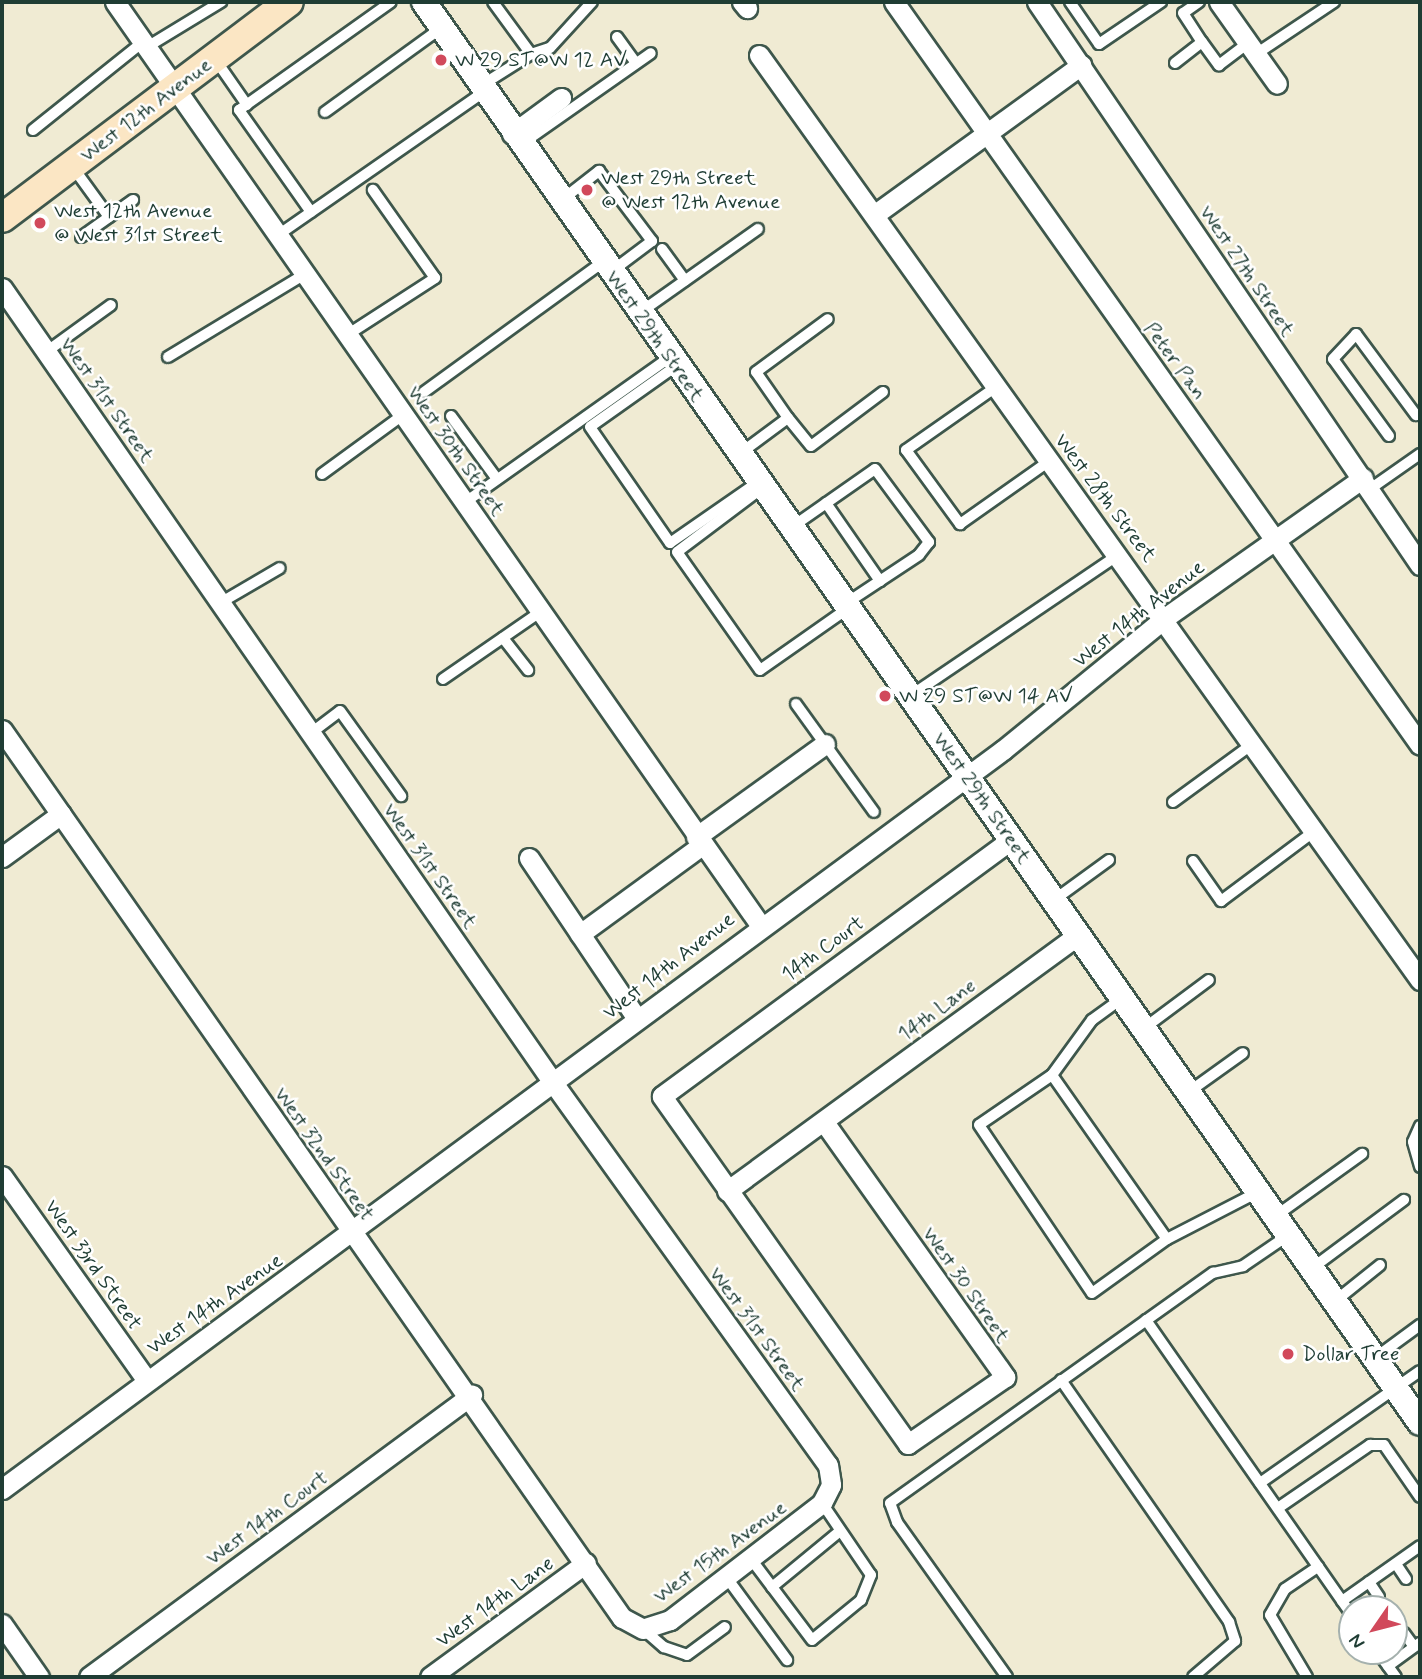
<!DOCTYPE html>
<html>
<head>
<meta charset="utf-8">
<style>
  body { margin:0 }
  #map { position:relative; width:1422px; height:1679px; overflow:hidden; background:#f0ebd3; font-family:Mynerve,sans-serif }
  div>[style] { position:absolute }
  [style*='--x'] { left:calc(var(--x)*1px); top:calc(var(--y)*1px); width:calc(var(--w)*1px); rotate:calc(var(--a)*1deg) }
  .roads { filter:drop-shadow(2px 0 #3e574c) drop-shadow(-2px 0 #3e574c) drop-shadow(0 2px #3e574c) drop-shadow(0 -2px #3e574c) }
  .service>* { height:10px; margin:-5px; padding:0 5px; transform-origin:5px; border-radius:5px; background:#fff }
  .minor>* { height:19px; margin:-9.5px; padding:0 9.5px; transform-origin:9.5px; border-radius:9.5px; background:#fff }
  .tertiary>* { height:24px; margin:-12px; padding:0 12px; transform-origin:12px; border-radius:12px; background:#fff }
  .secondary>* { height:28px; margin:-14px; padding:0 14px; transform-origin:14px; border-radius:14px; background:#fbe6c4 }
  .dots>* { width:19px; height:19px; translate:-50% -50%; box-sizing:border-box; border:4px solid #fff; border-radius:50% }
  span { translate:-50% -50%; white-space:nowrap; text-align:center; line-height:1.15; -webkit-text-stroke:5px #fff; paint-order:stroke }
  .poi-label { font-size:21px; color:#1f3d34 }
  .left { translate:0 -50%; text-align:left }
  .street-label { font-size:21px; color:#1f3d34 }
  .frame { position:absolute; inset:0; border:4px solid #1f3d34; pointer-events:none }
  .north { position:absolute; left:1338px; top:1595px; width:70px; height:70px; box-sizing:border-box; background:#fff; border:2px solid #a5b1ae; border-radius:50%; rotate:235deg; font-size:19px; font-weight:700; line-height:28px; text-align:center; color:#1f3d34 }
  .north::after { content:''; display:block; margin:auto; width:24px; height:32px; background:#d1495b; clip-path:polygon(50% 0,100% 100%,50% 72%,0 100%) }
</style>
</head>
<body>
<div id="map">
  <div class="roads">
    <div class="service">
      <div style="--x:1070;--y:2;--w:51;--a:55.4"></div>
      <div style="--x:1099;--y:44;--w:75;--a:-34.1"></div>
      <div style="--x:1199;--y:2;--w:19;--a:145"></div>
      <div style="--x:1183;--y:13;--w:35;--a:57"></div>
      <div style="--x:617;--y:37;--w:32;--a:54"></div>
      <div style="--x:147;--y:47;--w:87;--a:-31.3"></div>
      <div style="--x:531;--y:54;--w:20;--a:-18"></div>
      <div style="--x:550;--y:48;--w:62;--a:-47.6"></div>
      <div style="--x:1256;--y:54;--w:94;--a:-33.7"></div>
      <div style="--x:215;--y:59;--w:56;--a:55.2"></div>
      <div style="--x:1175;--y:63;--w:34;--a:-38"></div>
      <div style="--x:1202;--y:42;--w:29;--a:54"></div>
      <div style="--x:1219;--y:65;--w:36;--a:-37"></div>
      <div style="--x:482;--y:85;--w:58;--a:-32.3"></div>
      <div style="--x:531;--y:54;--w:64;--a:-126.2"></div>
      <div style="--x:325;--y:112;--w:143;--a:-35.9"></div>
      <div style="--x:33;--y:130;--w:141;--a:-38.7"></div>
      <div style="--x:523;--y:143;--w:156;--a:-35.1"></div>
      <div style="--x:72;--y:166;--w:63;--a:54"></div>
      <div style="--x:563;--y:199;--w:46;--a:-37.9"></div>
      <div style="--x:599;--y:171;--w:88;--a:52.9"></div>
      <div style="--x:652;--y:241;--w:50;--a:143.1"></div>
      <div style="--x:311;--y:212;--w:125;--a:-125.2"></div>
      <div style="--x:239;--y:110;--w:186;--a:-35.4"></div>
      <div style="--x:278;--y:235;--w:251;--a:-34.8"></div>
      <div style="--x:81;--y:237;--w:64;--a:-35.4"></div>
      <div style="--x:662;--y:249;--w:39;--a:54"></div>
      <div style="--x:642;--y:311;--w:142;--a:-35.3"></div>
      <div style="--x:347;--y:335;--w:105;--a:-32.9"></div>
      <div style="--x:435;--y:278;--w:108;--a:-125.2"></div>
      <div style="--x:46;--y:352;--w:80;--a:-35.9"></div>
      <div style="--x:168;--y:357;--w:160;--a:-31.2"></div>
      <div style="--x:676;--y:366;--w:105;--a:144.7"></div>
      <div style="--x:590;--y:427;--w:141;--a:55.4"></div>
      <div style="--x:670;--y:543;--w:107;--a:-34.7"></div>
      <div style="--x:996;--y:387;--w:110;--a:145"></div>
      <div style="--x:906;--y:450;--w:92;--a:53.9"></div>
      <div style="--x:960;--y:524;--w:108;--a:-35.2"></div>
      <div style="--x:424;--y:392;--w:221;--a:-36"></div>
      <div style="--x:451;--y:416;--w:78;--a:53.9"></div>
      <div style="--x:788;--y:418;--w:56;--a:-124.8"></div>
      <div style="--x:756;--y:372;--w:89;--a:-36.4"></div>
      <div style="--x:1389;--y:436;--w:95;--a:-126"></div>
      <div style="--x:1333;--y:359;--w:34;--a:-47"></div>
      <div style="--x:1356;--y:334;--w:101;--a:53.5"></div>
      <div style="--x:742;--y:452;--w:57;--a:-36.5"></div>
      <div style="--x:788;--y:418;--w:36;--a:51"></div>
      <div style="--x:811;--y:446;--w:90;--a:-36.9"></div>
      <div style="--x:322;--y:474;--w:100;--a:-36.1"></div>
      <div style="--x:762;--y:488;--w:106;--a:143"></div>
      <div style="--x:677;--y:552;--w:144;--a:54.9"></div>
      <div style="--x:760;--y:670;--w:106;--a:-35"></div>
      <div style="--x:1370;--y:489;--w:61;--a:-35"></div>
      <div style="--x:464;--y:503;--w:252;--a:-35.3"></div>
      <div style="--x:826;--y:503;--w:95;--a:55.3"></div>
      <div style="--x:792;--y:527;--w:101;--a:-34.9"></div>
      <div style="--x:875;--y:469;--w:91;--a:53.5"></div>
      <div style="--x:929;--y:542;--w:16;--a:128"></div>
      <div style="--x:919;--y:555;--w:89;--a:146.5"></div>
      <div style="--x:220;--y:603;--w:69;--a:-30.3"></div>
      <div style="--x:503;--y:638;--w:41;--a:52"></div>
      <div style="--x:443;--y:679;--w:118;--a:-34.6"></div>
      <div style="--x:910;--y:696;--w:251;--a:-34.1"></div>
      <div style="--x:796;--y:704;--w:133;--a:54.2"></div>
      <div style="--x:311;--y:733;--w:36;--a:-37"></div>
      <div style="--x:340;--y:711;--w:105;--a:54.3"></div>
      <div style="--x:1173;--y:802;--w:100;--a:-36.1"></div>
      <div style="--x:1193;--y:861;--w:49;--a:55"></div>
      <div style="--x:1221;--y:901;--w:119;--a:-36.8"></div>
      <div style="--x:1054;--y:900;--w:68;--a:-36"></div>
      <div style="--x:1121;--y:999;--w:36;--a:144"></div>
      <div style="--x:1092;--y:1020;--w:68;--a:126"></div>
      <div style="--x:1052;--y:1075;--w:88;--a:145.6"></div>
      <div style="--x:979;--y:1125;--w:202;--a:56.1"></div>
      <div style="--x:1092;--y:1293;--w:92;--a:-35.8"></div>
      <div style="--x:1167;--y:1239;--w:100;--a:-27.3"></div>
      <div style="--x:1143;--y:1029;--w:82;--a:-36.6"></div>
      <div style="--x:1052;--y:1075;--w:200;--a:55"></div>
      <div style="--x:1190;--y:1091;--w:65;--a:-35.6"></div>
      <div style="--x:1420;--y:1126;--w:17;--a:114"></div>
      <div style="--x:1413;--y:1142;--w:26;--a:74"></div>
      <div style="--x:1277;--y:1215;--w:105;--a:-35.7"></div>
      <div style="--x:1311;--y:1269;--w:116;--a:-36.6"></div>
      <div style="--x:1334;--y:1302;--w:59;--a:-38.8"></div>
      <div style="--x:1146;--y:1320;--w:360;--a:55.1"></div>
      <div style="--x:1375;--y:1358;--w:56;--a:-36.3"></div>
      <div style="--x:1061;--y:1380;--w:295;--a:55.2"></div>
      <div style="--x:1229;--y:1622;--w:20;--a:72"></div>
      <div style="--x:1235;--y:1641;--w:55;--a:139.4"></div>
      <div style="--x:1260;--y:1483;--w:195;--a:-35"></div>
      <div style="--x:822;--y:1503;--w:87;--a:55.8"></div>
      <div style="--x:871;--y:1575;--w:27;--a:112"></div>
      <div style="--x:861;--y:1600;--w:63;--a:140.8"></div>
      <div style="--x:812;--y:1640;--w:66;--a:-127"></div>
      <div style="--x:772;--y:1587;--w:88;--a:-39.5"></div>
      <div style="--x:1278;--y:1508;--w:112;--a:-34.4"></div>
      <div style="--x:1370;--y:1445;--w:14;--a:0"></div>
      <div style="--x:1384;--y:1445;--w:63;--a:55.3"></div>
      <div style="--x:751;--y:1559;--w:35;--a:53"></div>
      <div style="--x:1396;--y:1564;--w:18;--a:56"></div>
      <div style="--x:727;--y:1578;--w:102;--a:53.8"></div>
      <div style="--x:1369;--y:1582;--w:18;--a:56"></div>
      <div style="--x:1342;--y:1601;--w:95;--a:-35.2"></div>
      <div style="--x:643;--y:1629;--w:28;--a:41"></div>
      <div style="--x:664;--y:1647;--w:24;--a:19"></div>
      <div style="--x:687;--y:1655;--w:47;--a:-36.4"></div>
      <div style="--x:1404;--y:1633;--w:17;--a:54"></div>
      <div style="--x:1377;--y:1651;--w:32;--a:54"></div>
      <div style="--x:1388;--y:1666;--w:39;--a:-36"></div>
      <div style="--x:1007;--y:1677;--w:190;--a:-125.4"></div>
      <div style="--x:897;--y:1522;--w:20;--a:-110"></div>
      <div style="--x:890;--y:1503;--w:397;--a:-35.5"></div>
      <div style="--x:1213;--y:1273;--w:31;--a:-13"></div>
      <div style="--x:1243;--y:1266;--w:53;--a:-34.3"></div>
      <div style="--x:1307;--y:1677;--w:72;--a:-120.8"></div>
      <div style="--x:1270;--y:1615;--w:30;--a:-60"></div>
      <div style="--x:1285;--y:1589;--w:40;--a:-34"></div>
    </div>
    <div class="minor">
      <div style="--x:115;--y:2;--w:1126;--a:55.05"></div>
      <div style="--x:742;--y:2;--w:8;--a:50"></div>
      <div style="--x:894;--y:2;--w:910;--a:54.7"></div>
      <div style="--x:1037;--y:2;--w:681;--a:55.77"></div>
      <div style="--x:1219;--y:2;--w:100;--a:54.7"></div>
      <div style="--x:759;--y:55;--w:1137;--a:54.45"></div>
      <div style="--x:512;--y:134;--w:61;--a:-36.3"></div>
      <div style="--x:874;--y:215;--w:256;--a:-35.9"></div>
      <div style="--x:2;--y:288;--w:969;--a:55.26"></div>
      <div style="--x:554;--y:1084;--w:469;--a:54.3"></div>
      <div style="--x:828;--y:1465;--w:20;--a:81"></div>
      <div style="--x:831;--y:1485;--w:20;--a:117"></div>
      <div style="--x:822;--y:1503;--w:192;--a:142.4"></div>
      <div style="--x:670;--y:1620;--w:28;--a:162"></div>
      <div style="--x:643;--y:1629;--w:24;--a:-152"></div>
      <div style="--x:622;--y:1618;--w:1083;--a:-124.92"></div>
      <div style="--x:696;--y:837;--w:159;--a:-35.8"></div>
      <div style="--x:2;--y:857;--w:73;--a:-36.1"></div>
      <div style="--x:529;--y:858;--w:194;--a:56.1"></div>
      <div style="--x:580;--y:934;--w:151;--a:-36.1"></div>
      <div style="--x:824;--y:1122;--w:313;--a:54.6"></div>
      <div style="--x:1005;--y:1377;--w:118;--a:145.4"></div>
      <div style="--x:908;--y:1444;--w:426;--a:-125.3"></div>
      <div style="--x:662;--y:1096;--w:434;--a:-36.3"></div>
      <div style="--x:2;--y:1176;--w:251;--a:54.7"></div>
      <div style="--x:727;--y:1191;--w:434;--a:-36.1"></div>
      <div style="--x:2;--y:1489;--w:1244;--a:-36.44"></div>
      <div style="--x:1003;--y:750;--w:210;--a:-39.2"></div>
      <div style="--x:1166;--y:617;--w:241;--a:-35.2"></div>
      <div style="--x:2;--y:1624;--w:65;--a:55.1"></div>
      <div style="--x:89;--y:1677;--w:476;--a:-36.4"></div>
      <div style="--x:430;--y:1677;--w:193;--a:-36.2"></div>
    </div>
    <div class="tertiary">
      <div style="--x:424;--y:2;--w:1735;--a:54.97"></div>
    </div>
    <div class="secondary">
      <div style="--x:2;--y:218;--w:359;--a:-37"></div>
    </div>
  </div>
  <div class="dots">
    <div style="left:441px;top:60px;background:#d1495b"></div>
    <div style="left:587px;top:190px;background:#d1495b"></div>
    <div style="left:40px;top:223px;background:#d1495b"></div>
    <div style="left:885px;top:696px;background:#d1495b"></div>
    <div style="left:1288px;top:1354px;background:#d1495b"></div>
  </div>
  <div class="poi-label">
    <span class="left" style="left:455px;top:60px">W 29 ST@W 12 AV</span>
    <span class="left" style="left:601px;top:190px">West 29th Street<br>@ West 12th Avenue</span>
    <span class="left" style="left:54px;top:223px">West 12th Avenue<br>@ West 31st Street</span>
    <span class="left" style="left:899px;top:696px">W 29 ST@W 14 AV</span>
    <span class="left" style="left:1302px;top:1354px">Dollar Tree</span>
  </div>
  <div class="street-label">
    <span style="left:146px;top:110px;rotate:-37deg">West 12th Avenue</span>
    <span style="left:1247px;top:271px;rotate:56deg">West 27th Street</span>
    <span style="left:655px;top:336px;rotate:55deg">West 29th Street</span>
    <span style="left:1175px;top:361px;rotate:54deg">Peter Pan</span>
    <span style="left:107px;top:400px;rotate:55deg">West 31st Street</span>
    <span style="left:456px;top:451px;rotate:55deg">West 30th Street</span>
    <span style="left:1105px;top:498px;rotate:53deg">West 28th Street</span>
    <span style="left:1139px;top:614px;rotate:-38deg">West 14th Avenue</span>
    <span style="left:982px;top:798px;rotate:55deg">West 29th Street</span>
    <span style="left:430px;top:866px;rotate:55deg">West 31st Street</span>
    <span style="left:823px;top:949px;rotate:-36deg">14th Court</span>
    <span style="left:669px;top:966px;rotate:-38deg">West 14th Avenue</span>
    <span style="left:937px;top:1010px;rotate:-36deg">14th Lane</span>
    <span style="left:324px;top:1154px;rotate:55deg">West 32nd Street</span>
    <span style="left:93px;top:1265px;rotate:55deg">West 33rd Street</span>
    <span style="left:966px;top:1285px;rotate:55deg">West 30 Street</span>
    <span style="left:215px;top:1304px;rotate:-35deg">West 14th Avenue</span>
    <span style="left:757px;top:1329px;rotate:54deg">West 31st Street</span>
    <span style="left:267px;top:1518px;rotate:-36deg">West 14th Court</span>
    <span style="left:720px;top:1552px;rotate:-36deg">West 15th Avenue</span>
    <span style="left:495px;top:1602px;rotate:-36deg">West 14th Lane</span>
  </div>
  <div class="frame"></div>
  <div class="north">N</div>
</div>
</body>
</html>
